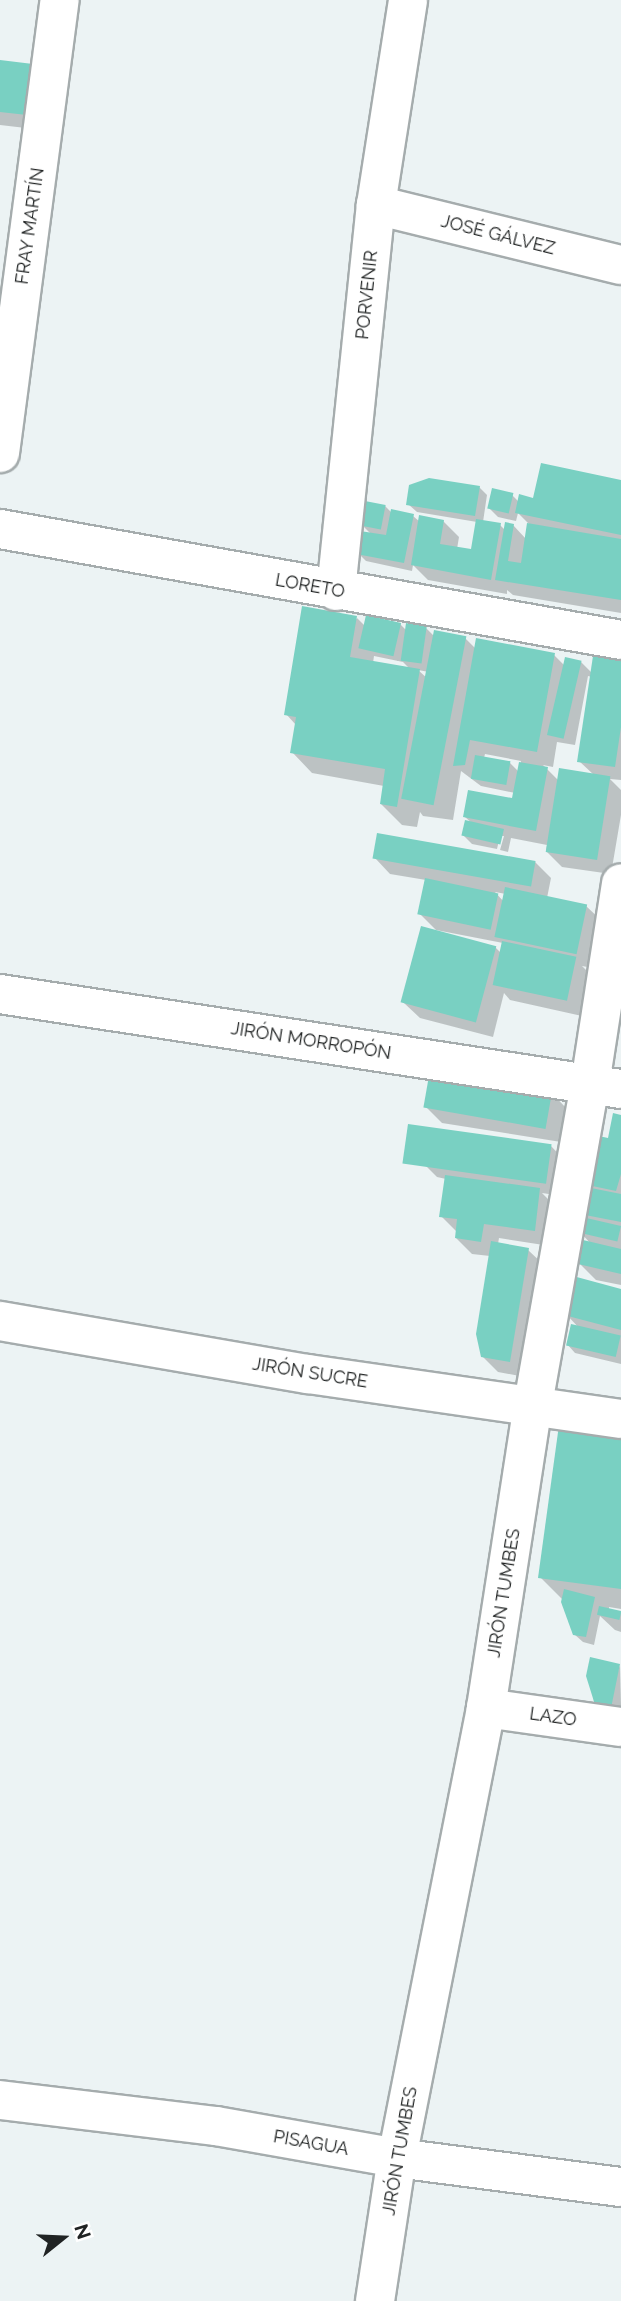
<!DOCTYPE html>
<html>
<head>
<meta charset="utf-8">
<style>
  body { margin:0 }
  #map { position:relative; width:621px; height:2301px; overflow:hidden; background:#ecf3f4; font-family:Raleway,sans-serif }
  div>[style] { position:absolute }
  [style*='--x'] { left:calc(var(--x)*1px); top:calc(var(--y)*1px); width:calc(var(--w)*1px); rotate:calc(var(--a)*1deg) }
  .shadow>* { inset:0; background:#0003 }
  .building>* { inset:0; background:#79d0c2; transform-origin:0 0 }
  .roads { filter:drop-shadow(2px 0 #a5acad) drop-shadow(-2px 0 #a5acad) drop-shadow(0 2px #a5acad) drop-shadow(0 -2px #a5acad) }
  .street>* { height:38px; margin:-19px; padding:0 19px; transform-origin:19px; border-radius:19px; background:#fff }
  span { translate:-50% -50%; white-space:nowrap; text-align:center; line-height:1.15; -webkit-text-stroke:7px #fff; paint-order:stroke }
  .street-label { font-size:18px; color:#202323 }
  .north { position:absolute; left:28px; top:2203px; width:70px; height:70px; -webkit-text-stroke:5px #fff; paint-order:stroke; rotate:72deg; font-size:19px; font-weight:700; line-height:28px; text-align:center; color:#202323 }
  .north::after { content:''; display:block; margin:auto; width:24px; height:32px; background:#202323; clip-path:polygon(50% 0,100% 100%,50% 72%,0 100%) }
</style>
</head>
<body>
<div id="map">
  <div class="shadow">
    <div style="clip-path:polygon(0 62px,43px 130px,0 125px)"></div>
    <div style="clip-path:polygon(621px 482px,621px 613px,513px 595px,507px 590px,507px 594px,428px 580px,413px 565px,412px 571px,366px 561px,358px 553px,371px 534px,362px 525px,385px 506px,392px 513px,413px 516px,420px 522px,443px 521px,459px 537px,457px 549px,472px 551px,477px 522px,417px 512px,408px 504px,479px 487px,487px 495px,483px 522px,500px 525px,505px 530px,513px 525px,526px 539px,529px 524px,518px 513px,516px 521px,498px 517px,490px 509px,512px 495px,519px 502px)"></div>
    <div style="clip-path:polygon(evenodd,357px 618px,365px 626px,400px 624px,407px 631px,426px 628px,435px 637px,465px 638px,476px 649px,554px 655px,565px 666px,581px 662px,592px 673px,621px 662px,621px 780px,610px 779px,621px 790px,621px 815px,611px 874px,562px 867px,546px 851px,547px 845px,511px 838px,508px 852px,500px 850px,504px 836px,500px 836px,497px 849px,472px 844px,464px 836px,473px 824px,465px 817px,513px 800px,515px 793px,481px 786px,461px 771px,453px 820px,423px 816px,420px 812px,417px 827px,402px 825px,381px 804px,384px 786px,312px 773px,292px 752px,296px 725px,286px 714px,357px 618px,374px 656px,403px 662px,410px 669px,373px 663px,374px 656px,357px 618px,418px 670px,429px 672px,428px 679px,418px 670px,357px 618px,588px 676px,592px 677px,579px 761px,594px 775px,558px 780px,543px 765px,553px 767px,557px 742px,575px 745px,588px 676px,357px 618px,485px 754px,521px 761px,519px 772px,510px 763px,484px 758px,485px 754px)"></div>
    <div style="clip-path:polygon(evenodd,375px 858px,535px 862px,551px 878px,547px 898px,586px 906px,602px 921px,593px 968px,582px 966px,590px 974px,582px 1016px,510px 1000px,504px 993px,493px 1037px,420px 1018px,404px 1003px,495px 947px,501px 953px,503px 943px,436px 930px,419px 913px,426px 880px,390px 874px,375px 858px,495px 892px,506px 894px,504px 902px,495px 892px)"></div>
    <div style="clip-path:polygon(551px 1092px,566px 1108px,561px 1142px,442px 1123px,426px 1107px)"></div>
    <div style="clip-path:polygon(621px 1117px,621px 1285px,596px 1280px,580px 1264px,591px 1244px,580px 1232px,589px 1221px,582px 1213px,588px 1186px)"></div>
    <div style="clip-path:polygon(551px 1146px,566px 1162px,562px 1196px,542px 1193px,555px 1206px,550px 1246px,499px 1238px,498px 1244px,528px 1250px,544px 1265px,525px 1377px,498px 1372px,482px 1356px,490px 1256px,472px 1254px,456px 1238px,457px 1232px,441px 1216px,446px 1179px,437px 1177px,421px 1161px)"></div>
    <div style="clip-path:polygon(621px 1290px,621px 1364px,575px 1353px,567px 1344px,579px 1328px,566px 1314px)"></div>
    <div style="clip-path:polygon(621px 1435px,621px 1609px,609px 1607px,609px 1610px,621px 1613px,621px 1632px,615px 1630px,600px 1616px,594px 1645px,583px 1642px,574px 1634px,563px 1600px,540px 1577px)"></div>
    <div style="clip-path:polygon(620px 1665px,621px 1705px,615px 1730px,601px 1720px)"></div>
  </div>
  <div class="building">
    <div style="clip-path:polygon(0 60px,33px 64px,27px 115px,0 112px)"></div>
    <div style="clip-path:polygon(541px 463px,621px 480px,621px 535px,515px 513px,519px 494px,533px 498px)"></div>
    <div style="clip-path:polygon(429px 478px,480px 486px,475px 516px,406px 505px,409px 485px)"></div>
    <div style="left:492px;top:488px;width:22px;height:21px;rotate:13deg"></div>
    <div style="left:365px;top:501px;width:21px;height:25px;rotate:11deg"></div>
    <div style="clip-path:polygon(391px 509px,414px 514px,404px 563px,356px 554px,360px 531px,386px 535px)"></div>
    <div style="clip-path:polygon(419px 515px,444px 520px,440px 544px,471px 549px,476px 519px,501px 523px,491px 580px,411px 565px)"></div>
    <div style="clip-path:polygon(505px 522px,514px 524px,508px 561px,521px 563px,527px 523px,621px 539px,621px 600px,495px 580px)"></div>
    <div style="clip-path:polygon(302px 606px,357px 616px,350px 657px,420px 669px,397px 807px,380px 804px,385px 769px,290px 753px,296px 717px,284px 715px)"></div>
    <div style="left:366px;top:615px;width:36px;height:34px;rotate:13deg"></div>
    <div style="left:406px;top:623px;width:21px;height:38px;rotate:8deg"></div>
    <div style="left:434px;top:630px;width:33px;height:172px;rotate:11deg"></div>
    <div style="clip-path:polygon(476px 638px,555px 653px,537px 752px,470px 740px,465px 765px,453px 766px)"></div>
    <div style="clip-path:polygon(593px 656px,621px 660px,621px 727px,615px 767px,577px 762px)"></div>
    <div style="left:565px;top:657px;width:17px;height:80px;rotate:13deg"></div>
    <div style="left:475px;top:755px;width:36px;height:24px;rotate:10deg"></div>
    <div style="clip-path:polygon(519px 762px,548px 767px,536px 831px,463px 817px,468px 790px,512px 798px)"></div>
    <div style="left:559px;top:768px;width:52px;height:85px;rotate:9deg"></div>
    <div style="left:465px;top:820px;width:40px;height:16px;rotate:13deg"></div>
    <div style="left:377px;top:833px;width:161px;height:26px;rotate:10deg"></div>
    <div style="left:425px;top:878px;width:75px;height:37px;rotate:12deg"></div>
    <div style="left:505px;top:887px;width:84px;height:51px;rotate:12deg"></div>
    <div style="left:421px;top:926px;width:78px;height:79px;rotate:15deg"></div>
    <div style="left:502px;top:941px;width:76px;height:45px;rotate:12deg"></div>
    <div style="left:430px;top:1070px;width:124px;height:38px;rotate:10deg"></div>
    <div style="clip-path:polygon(613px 1113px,621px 1115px,621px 1174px,616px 1191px,583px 1184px,594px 1135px,608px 1138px)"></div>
    <div style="left:408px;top:1124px;width:145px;height:40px;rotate:8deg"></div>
    <div style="clip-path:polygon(445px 1175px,540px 1188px,535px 1231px,484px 1224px,481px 1242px,455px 1238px,457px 1219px,439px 1217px)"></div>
    <div style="clip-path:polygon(586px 1187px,621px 1194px,621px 1222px,580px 1214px)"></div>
    <div style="left:582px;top:1217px;width:40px;height:16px;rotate:13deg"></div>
    <div style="clip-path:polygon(583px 1240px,621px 1249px,621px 1274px,578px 1264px)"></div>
    <div style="clip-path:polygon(491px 1241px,529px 1248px,510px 1362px,481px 1357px,476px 1334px)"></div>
    <div style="clip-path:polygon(573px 1276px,621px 1289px,621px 1330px,564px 1315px)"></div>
    <div style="left:571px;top:1324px;width:51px;height:22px;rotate:13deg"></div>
    <div style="clip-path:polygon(559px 1425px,621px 1433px,621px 1589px,538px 1578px)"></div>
    <div style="clip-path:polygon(564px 1589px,595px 1597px,586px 1637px,573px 1635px,561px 1602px)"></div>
    <div style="left:599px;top:1606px;width:23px;height:9px;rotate:13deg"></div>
    <div style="clip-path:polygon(590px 1657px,620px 1664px,608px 1723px,600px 1721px,586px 1676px)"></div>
  </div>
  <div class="roads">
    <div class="street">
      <div style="--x:376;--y:205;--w:252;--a:13.8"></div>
      <div style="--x:0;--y:453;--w:457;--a:-82.5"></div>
      <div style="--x:0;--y:529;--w:631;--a:10.13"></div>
      <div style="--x:336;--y:591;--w:388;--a:-84.1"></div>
      <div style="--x:376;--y:205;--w:207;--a:-81.1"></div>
      <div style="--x:0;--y:994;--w:628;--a:8.7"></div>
      <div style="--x:0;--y:1321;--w:313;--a:9.8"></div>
      <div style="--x:308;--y:1374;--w:316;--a:8.2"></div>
      <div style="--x:486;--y:1708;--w:136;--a:8"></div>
      <div style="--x:0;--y:2100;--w:218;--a:6.9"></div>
      <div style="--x:216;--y:2126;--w:184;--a:10"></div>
      <div style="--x:397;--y:2158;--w:226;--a:7.4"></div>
      <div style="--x:375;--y:2301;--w:145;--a:-81.3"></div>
      <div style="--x:397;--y:2158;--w:459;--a:-78.8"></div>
      <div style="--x:486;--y:1708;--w:308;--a:-81.2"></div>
      <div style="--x:533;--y:1404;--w:325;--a:-79.9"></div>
      <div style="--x:590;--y:1084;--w:203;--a:-81.2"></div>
    </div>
  </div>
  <div class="street-label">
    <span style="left:30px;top:226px;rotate:-82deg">FRAY MARTÍN</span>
    <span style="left:498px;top:235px;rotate:14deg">JOSÉ GÁLVEZ</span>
    <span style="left:367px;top:295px;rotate:-84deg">PORVENIR</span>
    <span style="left:310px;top:586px;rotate:10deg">LORETO</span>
    <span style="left:311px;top:1041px;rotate:9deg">JIRÓN MORROPÓN</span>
    <span style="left:310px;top:1373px;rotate:9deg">JIRÓN SUCRE</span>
    <span style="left:504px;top:1593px;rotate:-81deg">JIRÓN TUMBES</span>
    <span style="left:553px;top:1717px;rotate:8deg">LAZO</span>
    <span style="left:311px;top:2143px;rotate:10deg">PISAGUA</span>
    <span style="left:400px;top:2151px;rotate:-80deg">JIRÓN TUMBES</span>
  </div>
  <div class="north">N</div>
</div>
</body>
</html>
